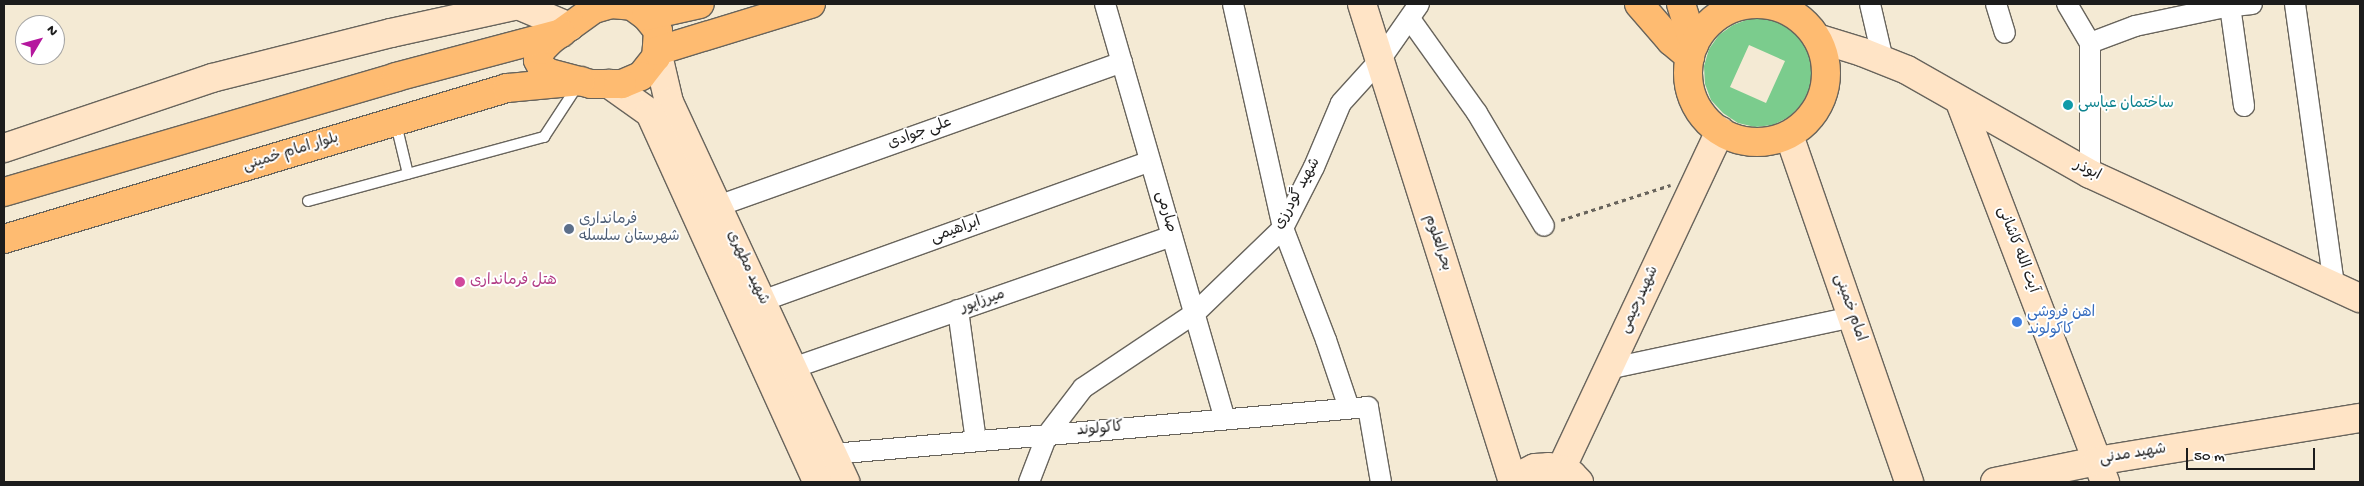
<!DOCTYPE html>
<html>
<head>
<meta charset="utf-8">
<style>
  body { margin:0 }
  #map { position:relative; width:2364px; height:486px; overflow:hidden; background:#f4ead4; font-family:"Gochi Hand","Playpen Sans Arabic",sans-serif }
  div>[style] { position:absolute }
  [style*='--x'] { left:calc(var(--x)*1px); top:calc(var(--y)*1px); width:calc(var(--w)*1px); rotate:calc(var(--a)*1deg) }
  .green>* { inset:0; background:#7bcc8d }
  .path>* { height:3px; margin-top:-1.5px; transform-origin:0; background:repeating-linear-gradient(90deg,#68645c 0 4px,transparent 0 8px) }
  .roads { filter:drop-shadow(1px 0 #68645c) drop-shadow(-1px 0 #68645c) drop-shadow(0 1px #68645c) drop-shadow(0 -1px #68645c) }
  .lane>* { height:10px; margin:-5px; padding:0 5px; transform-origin:5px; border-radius:5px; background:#fff }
  .street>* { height:20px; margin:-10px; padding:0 10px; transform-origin:10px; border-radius:10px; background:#fff }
  .secondary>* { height:28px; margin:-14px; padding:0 14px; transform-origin:14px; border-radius:14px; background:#ffe4c6 }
  .primary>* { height:28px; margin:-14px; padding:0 14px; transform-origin:14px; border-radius:14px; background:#febb71 }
  .primary>.ring { margin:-14px; padding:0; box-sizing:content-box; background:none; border:28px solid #febb71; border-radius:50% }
  .dots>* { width:14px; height:14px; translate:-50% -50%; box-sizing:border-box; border:2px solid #fff; border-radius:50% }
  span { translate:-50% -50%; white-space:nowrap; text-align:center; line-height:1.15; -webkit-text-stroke:4px #fff; paint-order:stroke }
  .culture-label { font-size:15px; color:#0d838f }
  .left { translate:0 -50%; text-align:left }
  .street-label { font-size:15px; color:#1c1c1c }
  .service-label { font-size:15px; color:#4e5e75 }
  .hotel-label { font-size:15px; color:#b23c85 }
  .shop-label { font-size:15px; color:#366cbe }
  .frame { position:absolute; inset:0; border:5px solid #1c1c1c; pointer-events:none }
  .north { position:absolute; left:15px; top:15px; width:50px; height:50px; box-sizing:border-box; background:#fff; border:1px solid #a4a4a4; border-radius:50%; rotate:53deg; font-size:14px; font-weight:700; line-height:20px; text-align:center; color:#1c1c1c }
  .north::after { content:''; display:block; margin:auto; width:18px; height:22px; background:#b5179e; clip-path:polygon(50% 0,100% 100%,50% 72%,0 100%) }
  .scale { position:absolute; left:2186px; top:448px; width:129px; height:22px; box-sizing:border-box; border:2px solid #1c1c1c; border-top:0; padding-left:6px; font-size:15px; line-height:18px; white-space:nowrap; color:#1c1c1c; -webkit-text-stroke:4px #fff; paint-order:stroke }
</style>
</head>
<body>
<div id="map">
  <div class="green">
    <div style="clip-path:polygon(evenodd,1749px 19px,1767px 19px,1784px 25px,1798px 36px,1808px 52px,1812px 70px,1810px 88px,1802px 104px,1789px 117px,1773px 125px,1755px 127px,1738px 123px,1723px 113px,1711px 100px,1705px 84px,1704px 66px,1709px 49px,1719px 35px,1733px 25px,1749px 19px,1749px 45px,1785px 61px,1766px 103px,1730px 87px,1749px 45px)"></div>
  </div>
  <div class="path">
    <div style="--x:1561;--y:220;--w:115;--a:-17.7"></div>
  </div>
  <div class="roads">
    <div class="lane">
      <div style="--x:396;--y:124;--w:51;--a:76.5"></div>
      <div style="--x:308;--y:201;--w:245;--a:-15.2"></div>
      <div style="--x:544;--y:137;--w:62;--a:-56.8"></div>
    </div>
    <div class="street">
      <div style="--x:1105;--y:4;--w:432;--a:73.9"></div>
      <div style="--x:1233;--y:4;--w:230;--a:77.4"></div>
      <div style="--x:1283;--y:228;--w:120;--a:69"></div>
      <div style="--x:1326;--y:340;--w:72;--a:71.3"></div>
      <div style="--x:1870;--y:4;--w:57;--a:76.9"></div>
      <div style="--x:1996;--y:4;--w:30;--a:73"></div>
      <div style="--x:2067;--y:4;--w:45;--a:59.5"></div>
      <div style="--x:2295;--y:4;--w:284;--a:82.1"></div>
      <div style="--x:2230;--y:6;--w:101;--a:82"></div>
      <div style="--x:1410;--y:19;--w:115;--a:54.5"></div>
      <div style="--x:1477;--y:113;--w:131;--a:59.3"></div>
      <div style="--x:2090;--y:43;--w:48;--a:-20.7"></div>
      <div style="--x:2135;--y:26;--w:92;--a:-11.9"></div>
      <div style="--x:2225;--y:7;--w:27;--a:-6"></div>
      <div style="--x:2090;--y:174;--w:131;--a:-90"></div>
      <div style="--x:718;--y:206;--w:429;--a:-19.6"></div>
      <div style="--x:762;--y:301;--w:412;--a:-19.8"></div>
      <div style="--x:958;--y:310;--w:132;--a:82.2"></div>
      <div style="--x:793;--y:368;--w:401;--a:-19.2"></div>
      <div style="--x:1608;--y:369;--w:249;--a:-12"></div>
      <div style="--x:832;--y:454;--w:538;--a:-5.01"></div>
      <div style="--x:1368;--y:407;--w:76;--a:80.2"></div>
      <div style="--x:1029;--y:482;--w:50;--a:-69"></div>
      <div style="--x:1047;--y:435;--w:59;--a:-52.5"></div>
      <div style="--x:1083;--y:388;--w:135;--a:-33.8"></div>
      <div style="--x:1195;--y:313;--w:122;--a:-44"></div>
      <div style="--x:1283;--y:228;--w:68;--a:-63.1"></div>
      <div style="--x:1314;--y:167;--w:69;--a:-67.1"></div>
      <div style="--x:1341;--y:103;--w:58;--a:-47.8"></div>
      <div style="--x:1380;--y:60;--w:68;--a:-55.1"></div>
    </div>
    <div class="secondary">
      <div style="--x:1362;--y:4;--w:501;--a:72.47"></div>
      <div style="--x:1817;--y:38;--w:47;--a:17.3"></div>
      <div style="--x:1862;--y:52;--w:48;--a:21.8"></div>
      <div style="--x:1907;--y:70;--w:210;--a:29.6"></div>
      <div style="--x:2090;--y:174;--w:297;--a:24.7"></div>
      <div style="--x:657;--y:51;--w:52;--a:76.8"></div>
      <div style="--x:669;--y:102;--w:419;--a:65.1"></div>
      <div style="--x:609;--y:84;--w:50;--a:35.3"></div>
      <div style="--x:650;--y:113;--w:405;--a:65.6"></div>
      <div style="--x:1960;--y:102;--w:407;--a:69.1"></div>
      <div style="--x:1789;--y:135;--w:367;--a:70.9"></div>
      <div style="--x:4;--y:148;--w:219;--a:-18.6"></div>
      <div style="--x:212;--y:78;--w:185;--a:-14.1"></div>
      <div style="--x:391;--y:33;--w:130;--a:-12.4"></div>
      <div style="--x:518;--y:5;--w:56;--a:22.9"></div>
      <div style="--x:1561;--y:469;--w:374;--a:-64.8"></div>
      <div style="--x:1514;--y:482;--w:12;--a:-42"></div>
      <div style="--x:1523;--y:474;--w:13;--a:-27"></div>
      <div style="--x:1535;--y:468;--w:13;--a:-4"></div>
      <div style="--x:1548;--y:467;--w:13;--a:9"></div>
      <div style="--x:1561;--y:469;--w:13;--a:29"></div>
      <div style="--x:1572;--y:475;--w:10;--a:45"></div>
      <div style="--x:1995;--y:482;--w:104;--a:-11.6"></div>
      <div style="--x:2097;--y:461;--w:266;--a:-9.3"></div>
    </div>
    <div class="primary">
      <div style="--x:611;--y:4;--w:21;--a:5"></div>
      <div style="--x:632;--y:6;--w:17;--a:36"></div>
      <div style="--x:646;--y:16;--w:19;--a:51"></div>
      <div style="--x:658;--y:31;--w:26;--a:94"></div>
      <div style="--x:656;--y:57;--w:24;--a:128"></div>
      <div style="--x:641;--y:76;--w:21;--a:157"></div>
      <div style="--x:622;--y:84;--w:31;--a:180"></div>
      <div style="--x:591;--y:84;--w:43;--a:-165.3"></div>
      <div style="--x:549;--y:73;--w:9;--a:-144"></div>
      <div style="--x:542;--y:68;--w:9;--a:-117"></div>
      <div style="--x:538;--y:60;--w:10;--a:-73"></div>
      <div style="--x:541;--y:50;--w:14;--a:-45"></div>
      <div style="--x:551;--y:40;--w:53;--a:-35.8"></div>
      <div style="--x:594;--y:9;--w:18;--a:-16"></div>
      <div style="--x:1639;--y:4;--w:49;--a:49.1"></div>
      <div style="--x:1671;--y:41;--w:25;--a:40"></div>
      <div style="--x:1681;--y:4;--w:43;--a:72.4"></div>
      <div class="ring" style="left:1688px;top:4px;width:110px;height:110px"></div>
      <div style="--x:646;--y:16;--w:55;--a:-12.5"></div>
      <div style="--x:657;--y:51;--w:161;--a:-17"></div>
      <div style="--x:4;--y:192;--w:409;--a:-16.3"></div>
      <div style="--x:396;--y:77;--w:171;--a:-14.9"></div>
      <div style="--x:4;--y:239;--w:525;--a:-16.71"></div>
      <div style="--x:507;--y:88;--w:74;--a:-5.4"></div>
    </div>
  </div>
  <div class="dots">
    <div style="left:2068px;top:105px;background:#0f9aa8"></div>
    <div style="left:569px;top:229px;background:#5c6f8a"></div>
    <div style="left:460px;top:282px;background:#d1479c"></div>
    <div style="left:2017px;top:322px;background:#3f7fe0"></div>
  </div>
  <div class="culture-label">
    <span class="left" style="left:2078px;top:105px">ساختمان عباسی</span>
  </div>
  <div class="street-label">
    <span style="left:920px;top:134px;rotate:-20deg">علی جوادی</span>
    <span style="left:291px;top:153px;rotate:-17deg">بلوار امام خمینی</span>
    <span style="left:2087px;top:171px;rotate:27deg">ابوذر</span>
    <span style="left:1298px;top:194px;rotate:-61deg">شهید گودرزی</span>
    <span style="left:1165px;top:212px;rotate:74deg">صارمی</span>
    <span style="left:956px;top:231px;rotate:-20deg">ابراهیمی</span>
    <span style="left:1437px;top:243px;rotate:72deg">بحرالعلوم</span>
    <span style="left:2017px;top:250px;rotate:69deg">آیت الله کاشانی</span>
    <span style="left:747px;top:268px;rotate:65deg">شهید مطهری</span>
    <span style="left:1640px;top:300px;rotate:-65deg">شهیدرحیمی</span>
    <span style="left:983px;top:302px;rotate:-19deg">میرزاپور</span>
    <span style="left:1849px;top:308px;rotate:71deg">امام خمینی</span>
    <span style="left:1100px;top:430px;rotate:-5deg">کاکولوند</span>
    <span style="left:2133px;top:455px;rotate:-9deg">شهید مدنی</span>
  </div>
  <div class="service-label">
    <span class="left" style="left:579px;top:229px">فرمانداری<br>شهرستان سلسله</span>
  </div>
  <div class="hotel-label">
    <span class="left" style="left:470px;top:282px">هتل فرمانداری</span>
  </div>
  <div class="shop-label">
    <span class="left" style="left:2027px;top:322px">اهن فروشی<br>کاکولوند</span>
  </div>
  <div class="frame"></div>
  <div class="north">N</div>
  <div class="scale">50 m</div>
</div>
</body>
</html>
